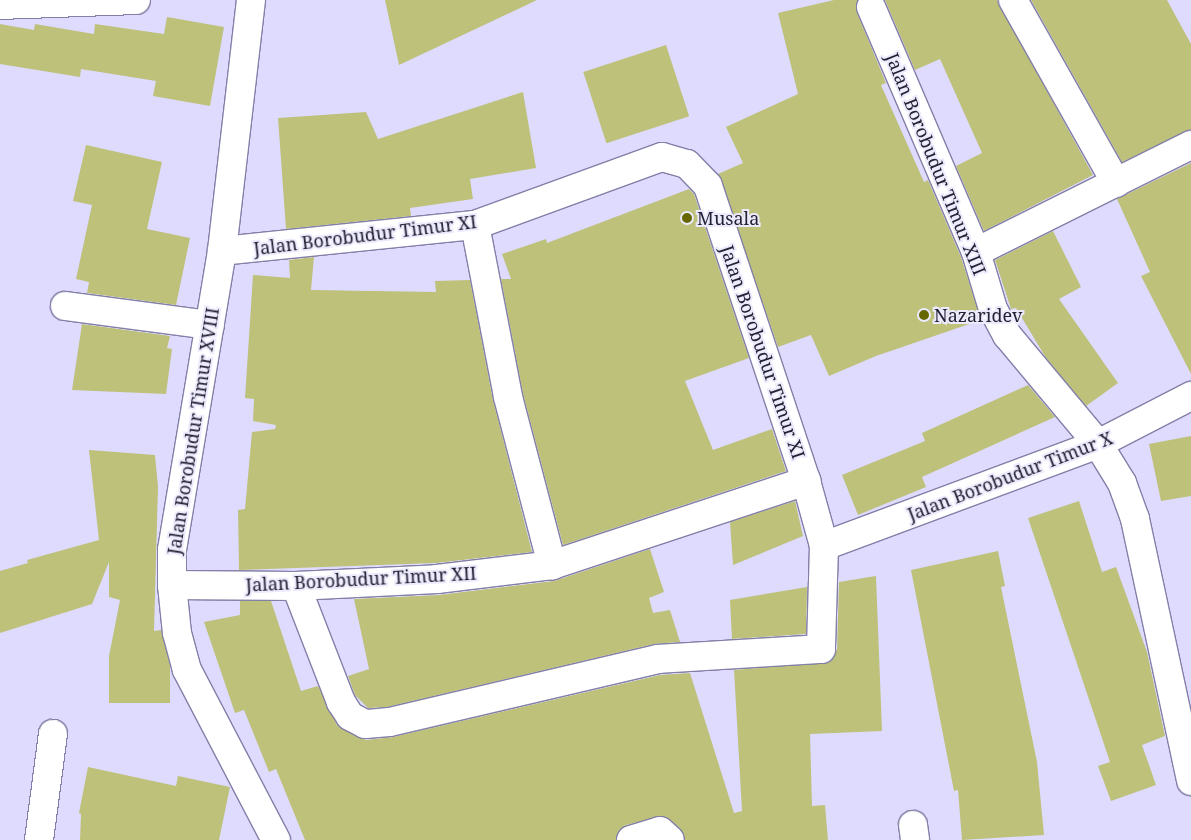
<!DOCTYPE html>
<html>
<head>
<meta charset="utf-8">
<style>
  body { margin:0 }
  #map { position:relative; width:1191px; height:840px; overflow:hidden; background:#dedbff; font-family:"Noto Serif",serif }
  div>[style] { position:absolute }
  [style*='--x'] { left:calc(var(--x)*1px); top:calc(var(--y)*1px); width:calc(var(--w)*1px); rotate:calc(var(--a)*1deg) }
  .building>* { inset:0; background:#bec17a; transform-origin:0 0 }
  .roads { filter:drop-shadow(1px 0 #837fa7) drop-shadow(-1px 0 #837fa7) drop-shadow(0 1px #837fa7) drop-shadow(0 -1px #837fa7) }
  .minor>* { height:28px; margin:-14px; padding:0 14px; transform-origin:14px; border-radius:14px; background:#fff }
  .dots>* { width:14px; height:14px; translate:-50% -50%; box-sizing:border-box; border:2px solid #eceafd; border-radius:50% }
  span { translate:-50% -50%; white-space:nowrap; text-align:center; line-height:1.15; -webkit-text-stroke:4px #eceafd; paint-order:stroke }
  .street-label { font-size:18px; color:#232132 }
  .poi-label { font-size:18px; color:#232132 }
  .left { translate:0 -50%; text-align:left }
</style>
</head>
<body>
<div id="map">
  <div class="building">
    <div style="clip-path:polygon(385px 0,537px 0,399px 65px)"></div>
    <div style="clip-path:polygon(834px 0,857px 0,857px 13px,886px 83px,881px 85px,924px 182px,928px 180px,961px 257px,981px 320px,876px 356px,829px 376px,811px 335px,778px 347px,718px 174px,743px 163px,726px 127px,798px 94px,778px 13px)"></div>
    <div style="clip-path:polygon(885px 0,997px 0,1093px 175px,984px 231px,956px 166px,982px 153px,940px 59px,915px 70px)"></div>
    <div style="clip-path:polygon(1031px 0,1167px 0,1191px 44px,1191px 130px,1122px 162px)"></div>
    <div style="clip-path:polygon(167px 17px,224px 27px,210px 106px,153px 96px,156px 81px,81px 69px,80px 77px,0 64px,0 24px,34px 30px,35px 24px,94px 34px,95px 24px,164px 34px)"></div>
    <div style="left:666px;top:45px;width:75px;height:87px;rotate:72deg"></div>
    <div style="clip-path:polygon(523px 92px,536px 168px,470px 179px,473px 199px,410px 208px,411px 216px,286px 229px,278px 118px,366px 112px,378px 139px)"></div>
    <div style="clip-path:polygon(86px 145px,162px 162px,147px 229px,190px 238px,176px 305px,87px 293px,89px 282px,76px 279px,92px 205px,73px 201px)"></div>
    <div style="clip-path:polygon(1191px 163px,1191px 374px,1141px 276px,1150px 272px,1117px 199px)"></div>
    <div style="clip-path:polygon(689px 189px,694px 194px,749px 358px,685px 381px,713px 450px,772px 429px,786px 471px,563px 545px,523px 394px,501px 279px,511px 279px,502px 254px,546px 239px,547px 243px)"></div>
    <div style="clip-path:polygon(1053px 231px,1081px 287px,1059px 299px,1118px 383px,1086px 406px,1046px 358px,1016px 308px,1011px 309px,995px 260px)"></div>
    <div style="clip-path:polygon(314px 257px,311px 290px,436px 292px,435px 281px,470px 280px,493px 400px,532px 552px,436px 563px,239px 570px,238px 510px,245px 509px,252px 432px,275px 429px,276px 425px,253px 421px,254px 399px,245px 398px,253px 275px,290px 278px,289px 260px)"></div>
    <div style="clip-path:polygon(82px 324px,170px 336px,167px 348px,172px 349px,166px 394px,72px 390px)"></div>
    <div style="clip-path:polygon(1028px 385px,1055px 417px,922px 477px,926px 487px,858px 515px,842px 475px,925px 441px,922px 433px)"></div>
    <div style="clip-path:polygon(1191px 436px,1191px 496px,1161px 501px,1149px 444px)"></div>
    <div style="clip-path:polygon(89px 450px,155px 455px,158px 487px,154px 631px,161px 630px,170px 665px,170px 703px,109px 703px,109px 656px,120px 600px,109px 597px,109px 562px,92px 604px,0 633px,0 571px,28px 563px,27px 560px,99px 540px)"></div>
    <div style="clip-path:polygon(795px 501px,803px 536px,733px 565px,730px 522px)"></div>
    <div style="clip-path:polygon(1079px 501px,1102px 572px,1116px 567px,1147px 652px,1165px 736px,1142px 745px,1156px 785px,1111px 801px,1098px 766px,1110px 762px,1028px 518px)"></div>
    <div style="clip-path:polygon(650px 549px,664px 592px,649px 598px,653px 613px,670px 610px,680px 642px,654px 644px,387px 707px,368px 708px,355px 695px,348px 676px,369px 669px,354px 599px,439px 595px,554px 581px)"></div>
    <div style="clip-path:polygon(998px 551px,1005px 586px,1001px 587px,1037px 762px,1044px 835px,962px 840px,958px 790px,954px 791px,911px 570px)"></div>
    <div style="clip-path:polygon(876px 576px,882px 731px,810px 734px,812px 806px,825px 805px,828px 840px,685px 840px,680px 828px,663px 816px,626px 825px,619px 830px,616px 840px,305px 840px,276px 769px,269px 772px,244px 710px,235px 713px,204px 622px,240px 615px,240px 601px,271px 601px,301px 691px,318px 686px,337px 725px,366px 740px,393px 737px,660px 675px,690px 673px,734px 813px,742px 811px,734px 670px,830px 662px,837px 649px,839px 582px)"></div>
    <div style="clip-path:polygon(807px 587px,806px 634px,732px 639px,730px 600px)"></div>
    <div style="clip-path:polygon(88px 767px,176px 786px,178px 776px,230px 787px,219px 840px,80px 840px,81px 814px,79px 813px)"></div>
  </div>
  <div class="roads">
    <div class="minor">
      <div style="--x:251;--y:0;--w:253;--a:96.6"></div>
      <div style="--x:222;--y:251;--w:303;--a:99.5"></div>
      <div style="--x:172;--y:550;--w:35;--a:90"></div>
      <div style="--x:172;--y:585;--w:48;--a:84.1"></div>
      <div style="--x:177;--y:633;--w:38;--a:75"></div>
      <div style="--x:187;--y:670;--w:192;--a:62.4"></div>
      <div style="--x:1013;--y:0;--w:210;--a:60.6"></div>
      <div style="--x:0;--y:5;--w:136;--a:-2.1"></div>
      <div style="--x:871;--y:7;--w:267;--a:66.8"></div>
      <div style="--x:976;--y:252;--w:59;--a:73.4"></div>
      <div style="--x:993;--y:309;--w:30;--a:62"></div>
      <div style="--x:1007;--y:335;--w:142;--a:50.1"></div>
      <div style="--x:1098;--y:444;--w:46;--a:58.4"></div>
      <div style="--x:1122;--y:483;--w:38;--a:70"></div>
      <div style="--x:1135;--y:519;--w:268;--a:77.9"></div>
      <div style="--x:475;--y:225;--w:175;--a:79.1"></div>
      <div style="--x:508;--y:397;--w:174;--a:75.3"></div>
      <div style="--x:222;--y:251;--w:254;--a:-5.9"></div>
      <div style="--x:475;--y:225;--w:199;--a:-20"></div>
      <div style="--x:662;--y:157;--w:26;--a:16"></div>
      <div style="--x:687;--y:164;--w:30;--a:46"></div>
      <div style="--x:708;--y:186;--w:311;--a:71.6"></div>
      <div style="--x:806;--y:481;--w:67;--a:74.5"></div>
      <div style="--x:824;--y:546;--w:103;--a:91.7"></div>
      <div style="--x:821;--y:649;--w:163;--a:176.5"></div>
      <div style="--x:658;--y:659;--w:276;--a:166.8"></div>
      <div style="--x:389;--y:722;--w:24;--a:175"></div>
      <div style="--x:365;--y:724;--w:17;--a:-152"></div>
      <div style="--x:350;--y:716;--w:17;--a:-123"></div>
      <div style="--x:341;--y:702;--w:124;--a:-111.2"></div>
      <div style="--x:976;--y:252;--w:240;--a:-26.5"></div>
      <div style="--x:65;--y:306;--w:146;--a:7.5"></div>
      <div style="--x:824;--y:546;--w:292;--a:-20.4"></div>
      <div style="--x:1098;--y:444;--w:105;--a:-27.3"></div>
      <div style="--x:172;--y:585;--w:124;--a:0.5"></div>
      <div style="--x:296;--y:586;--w:141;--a:-2.8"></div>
      <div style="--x:437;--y:579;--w:116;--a:-6.9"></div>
      <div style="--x:552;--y:565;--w:268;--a:-18.3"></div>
      <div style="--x:913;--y:825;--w:15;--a:82"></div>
      <div style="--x:39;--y:840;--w:107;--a:-82.5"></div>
      <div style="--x:631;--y:840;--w:30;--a:-17"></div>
      <div style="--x:660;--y:831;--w:13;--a:42"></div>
    </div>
  </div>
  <div class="dots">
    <div style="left:687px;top:218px;background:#676700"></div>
    <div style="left:924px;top:315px;background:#676700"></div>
  </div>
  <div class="street-label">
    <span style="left:936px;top:164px;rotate:68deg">Jalan Borobudur Timur XIII</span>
    <span style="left:365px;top:235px;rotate:-7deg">Jalan Borobudur Timur XI</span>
    <span style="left:763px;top:352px;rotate:71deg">Jalan Borobudur Timur XI</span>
    <span style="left:193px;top:431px;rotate:-81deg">Jalan Borobudur Timur XVIII</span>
    <span style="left:1010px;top:476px;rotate:-21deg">Jalan Borobudur Timur X</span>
    <span style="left:361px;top:579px;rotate:-3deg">Jalan Borobudur Timur XII</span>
  </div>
  <div class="poi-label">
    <span class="left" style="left:697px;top:218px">Musala</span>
    <span class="left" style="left:934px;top:315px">Nazaridev</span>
  </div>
</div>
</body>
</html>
